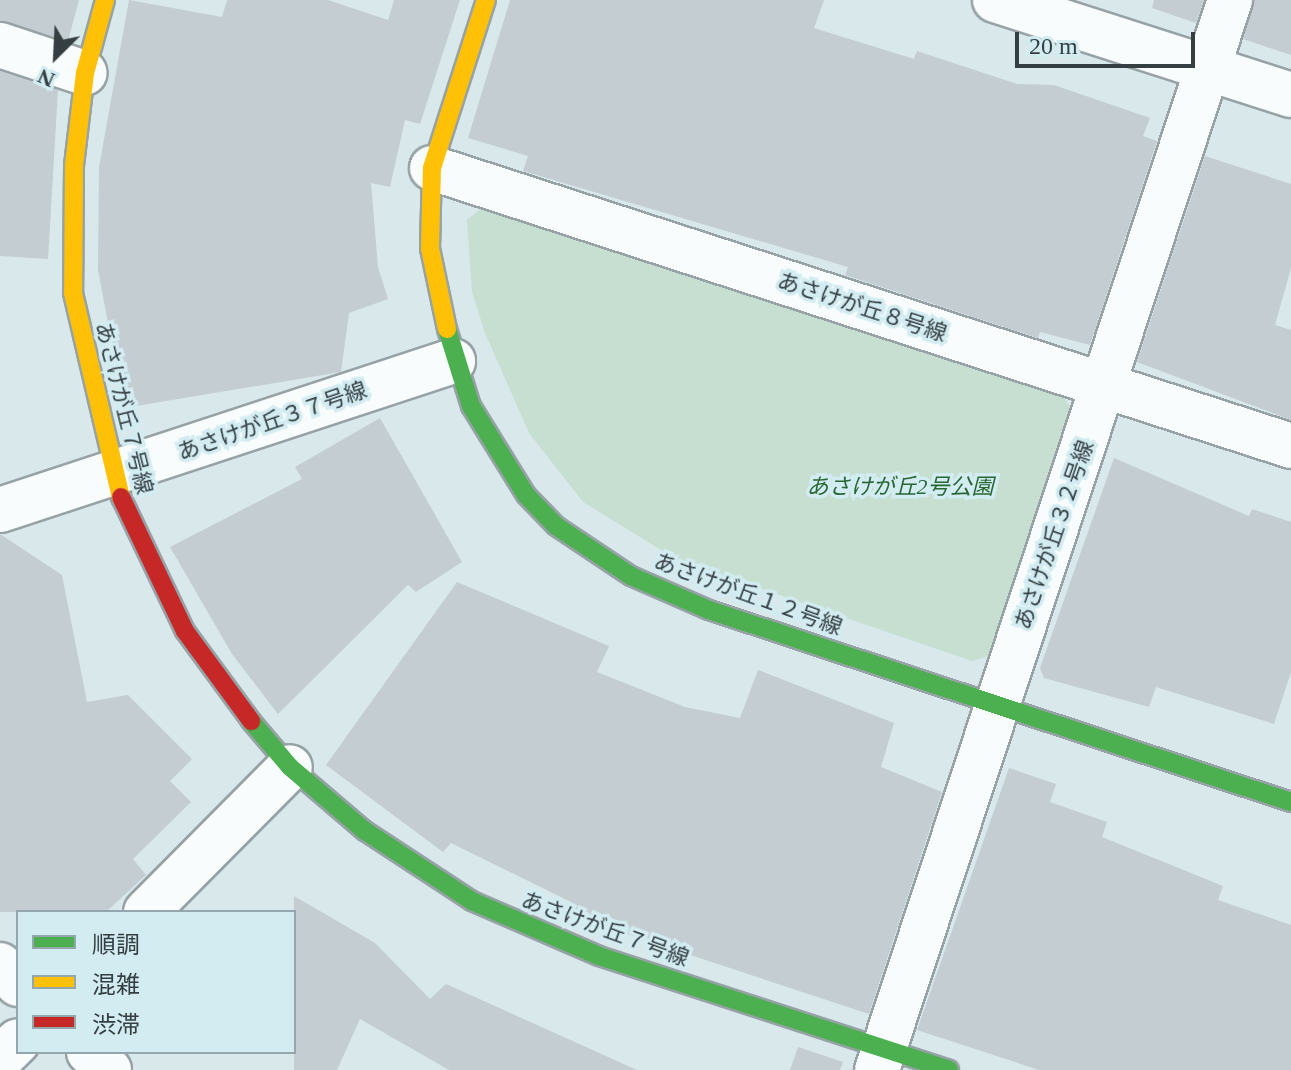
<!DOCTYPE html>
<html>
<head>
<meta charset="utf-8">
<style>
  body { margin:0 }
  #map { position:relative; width:1291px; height:1070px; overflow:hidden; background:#d9e8eb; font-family:"Times New Roman","Noto Sans JP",serif }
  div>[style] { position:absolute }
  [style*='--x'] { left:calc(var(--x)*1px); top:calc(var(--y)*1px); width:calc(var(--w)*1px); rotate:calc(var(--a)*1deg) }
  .green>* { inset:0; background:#c7dfd1 }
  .building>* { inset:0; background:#c3cdd2 }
  .roads { filter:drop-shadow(2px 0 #96a2a5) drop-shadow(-2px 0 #96a2a5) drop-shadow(0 2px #96a2a5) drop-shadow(0 -2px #96a2a5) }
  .street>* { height:44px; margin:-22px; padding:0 22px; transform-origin:22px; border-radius:22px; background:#f9fcfc }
  .fast>* { height:18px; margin:-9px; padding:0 9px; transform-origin:9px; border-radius:9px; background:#4caf50 }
  .slow>* { height:18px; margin:-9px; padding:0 9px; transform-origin:9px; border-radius:9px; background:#ffc107 }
  .jam>* { height:18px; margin:-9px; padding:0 9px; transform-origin:9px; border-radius:9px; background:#c62828 }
  span { translate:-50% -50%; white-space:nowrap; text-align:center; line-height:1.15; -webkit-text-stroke:7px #d2ecf2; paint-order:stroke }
  .street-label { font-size:22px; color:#353f42 }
  .park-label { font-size:22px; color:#286733; font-style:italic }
  .legend { position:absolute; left:16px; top:910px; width:280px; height:144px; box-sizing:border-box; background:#d2ecf2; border:2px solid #93a7ac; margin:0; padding:10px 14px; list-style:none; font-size:24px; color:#353f42 }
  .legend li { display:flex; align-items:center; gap:16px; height:40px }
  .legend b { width:40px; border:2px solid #93a7ac }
  .north { position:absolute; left:16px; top:16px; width:80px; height:80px; -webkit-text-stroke:6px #d2ecf2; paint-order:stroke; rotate:204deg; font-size:22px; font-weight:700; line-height:32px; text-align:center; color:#353f42 }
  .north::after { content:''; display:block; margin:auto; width:28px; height:36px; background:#353f42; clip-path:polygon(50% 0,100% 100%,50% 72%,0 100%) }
  .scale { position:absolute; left:1015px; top:32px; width:180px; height:36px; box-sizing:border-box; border:4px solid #353f42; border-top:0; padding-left:10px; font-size:24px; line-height:28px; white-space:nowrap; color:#353f42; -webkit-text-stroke:6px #d2ecf2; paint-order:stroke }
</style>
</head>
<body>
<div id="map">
  <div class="green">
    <div style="clip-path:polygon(490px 201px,1059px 391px,1078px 417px,997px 654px,972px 661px,679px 561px,583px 502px,529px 433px,485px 333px,472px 292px,467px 220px)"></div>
  </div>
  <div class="building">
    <div style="clip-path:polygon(0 0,79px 0,68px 41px,0 21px)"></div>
    <div style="clip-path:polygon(129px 0,222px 17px,227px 0,328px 0,388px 20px,394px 0,460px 0,420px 124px,405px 120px,390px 187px,371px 183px,378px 267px,388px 299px,349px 313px,341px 372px,124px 408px,98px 270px,99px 167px)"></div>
    <div style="clip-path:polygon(510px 0,824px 0,814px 28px,914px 59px,917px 51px,1017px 84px,1054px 85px,1150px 118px,1143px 136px,1157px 141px,1090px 345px,1040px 332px,1038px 338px,845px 275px,848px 267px,523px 171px,528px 156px,468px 138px)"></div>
    <div style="clip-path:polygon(1154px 0,1204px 0,1196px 23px,1152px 8px)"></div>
    <div style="clip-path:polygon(1254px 0,1291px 0,1291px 55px,1243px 39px)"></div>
    <div style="clip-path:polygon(0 71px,58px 90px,48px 259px,0 256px)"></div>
    <div style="clip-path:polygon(1205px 156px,1291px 184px,1291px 268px,1275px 325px,1291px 330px,1291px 420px,1137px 362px)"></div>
    <div style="clip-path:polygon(380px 418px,462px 562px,416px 592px,408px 585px,278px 714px,232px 654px,170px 547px,302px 479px,295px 467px)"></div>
    <div style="clip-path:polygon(1114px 458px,1249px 516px,1252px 509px,1291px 522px,1291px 672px,1274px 724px,1156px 687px,1149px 707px,1044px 678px,1040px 668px)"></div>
    <div style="clip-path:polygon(0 534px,62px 575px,87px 702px,128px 695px,192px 759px,170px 781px,191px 802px,133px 859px,146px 875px,106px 912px,0 912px)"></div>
    <div style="clip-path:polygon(457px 582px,609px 646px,597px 672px,685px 707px,740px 718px,758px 670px,894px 723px,881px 767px,942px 792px,869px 1014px,566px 914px,571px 902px,451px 843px,443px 852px,326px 765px)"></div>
    <div style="clip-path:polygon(1009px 768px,1056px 784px,1050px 802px,1107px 822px,1102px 837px,1223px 886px,1218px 900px,1291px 925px,1291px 1070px,1039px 1070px,917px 1030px)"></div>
    <div style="clip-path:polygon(294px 896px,375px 943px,430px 999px,446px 984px,637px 1070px,449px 1070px,360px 1019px,337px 1070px,294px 1070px)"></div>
    <div style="clip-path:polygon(798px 1047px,843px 1062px,840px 1070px,790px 1070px)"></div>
  </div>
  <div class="roads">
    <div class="street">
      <div style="--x:995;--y:0;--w:311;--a:17.8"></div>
      <div style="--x:0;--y:45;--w:89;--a:18.2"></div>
      <div style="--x:432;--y:168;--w:903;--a:17.93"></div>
      <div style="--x:0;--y:510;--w:477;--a:-18.2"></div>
      <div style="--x:146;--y:912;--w:204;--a:-45.2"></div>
      <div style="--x:0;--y:965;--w:26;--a:47"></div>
      <div style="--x:89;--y:1052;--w:27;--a:42"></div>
      <div style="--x:0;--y:1059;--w:25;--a:-45"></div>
      <div style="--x:877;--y:1070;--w:1127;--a:-71.74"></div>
    </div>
    <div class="fast">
      <div style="--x:447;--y:329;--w:81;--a:72.7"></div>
      <div style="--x:471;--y:406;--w:105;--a:58.3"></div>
      <div style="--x:526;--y:495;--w:43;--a:45.9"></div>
      <div style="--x:556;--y:526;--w:90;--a:33.7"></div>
      <div style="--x:631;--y:576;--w:85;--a:23.6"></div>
      <div style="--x:709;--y:610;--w:613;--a:18.26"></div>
      <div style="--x:251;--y:721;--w:60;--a:49.7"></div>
      <div style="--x:290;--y:767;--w:99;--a:40.5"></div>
      <div style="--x:365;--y:831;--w:128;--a:33.2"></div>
      <div style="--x:472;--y:901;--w:138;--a:23.4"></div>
      <div style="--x:599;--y:956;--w:368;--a:18"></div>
    </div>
    <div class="slow">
      <div style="--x:105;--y:0;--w:76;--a:105.3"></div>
      <div style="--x:85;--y:73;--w:93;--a:96.8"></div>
      <div style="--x:74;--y:165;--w:128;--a:90.4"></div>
      <div style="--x:73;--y:293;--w:210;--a:76.8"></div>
      <div style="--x:447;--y:329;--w:83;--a:-101.9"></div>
      <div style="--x:430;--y:248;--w:80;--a:-88.6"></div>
      <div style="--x:432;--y:168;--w:176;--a:-72.2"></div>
    </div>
    <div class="jam">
      <div style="--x:121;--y:497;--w:148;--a:64.5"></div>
      <div style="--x:185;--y:631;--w:112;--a:53.7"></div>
    </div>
  </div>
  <div class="street-label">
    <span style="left:862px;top:307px;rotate:18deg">あさけが丘８号線</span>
    <span style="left:124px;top:408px;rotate:76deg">あさけが丘７号線</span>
    <span style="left:272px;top:421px;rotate:-19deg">あさけが丘３７号線</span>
    <span style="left:1054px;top:535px;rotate:-71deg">あさけが丘３２号線</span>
    <span style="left:748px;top:594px;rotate:20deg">あさけが丘１２号線</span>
    <span style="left:605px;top:929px;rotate:20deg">あさけが丘７号線</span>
  </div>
  <div class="park-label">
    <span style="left:900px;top:487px">あさけが丘2号公園</span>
  </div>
  <ul class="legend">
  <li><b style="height:10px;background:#4caf50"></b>順調</li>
  <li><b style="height:10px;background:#ffc107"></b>混雑</li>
  <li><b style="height:10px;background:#c62828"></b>渋滞</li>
  </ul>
  <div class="north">N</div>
  <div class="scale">20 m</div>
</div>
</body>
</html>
